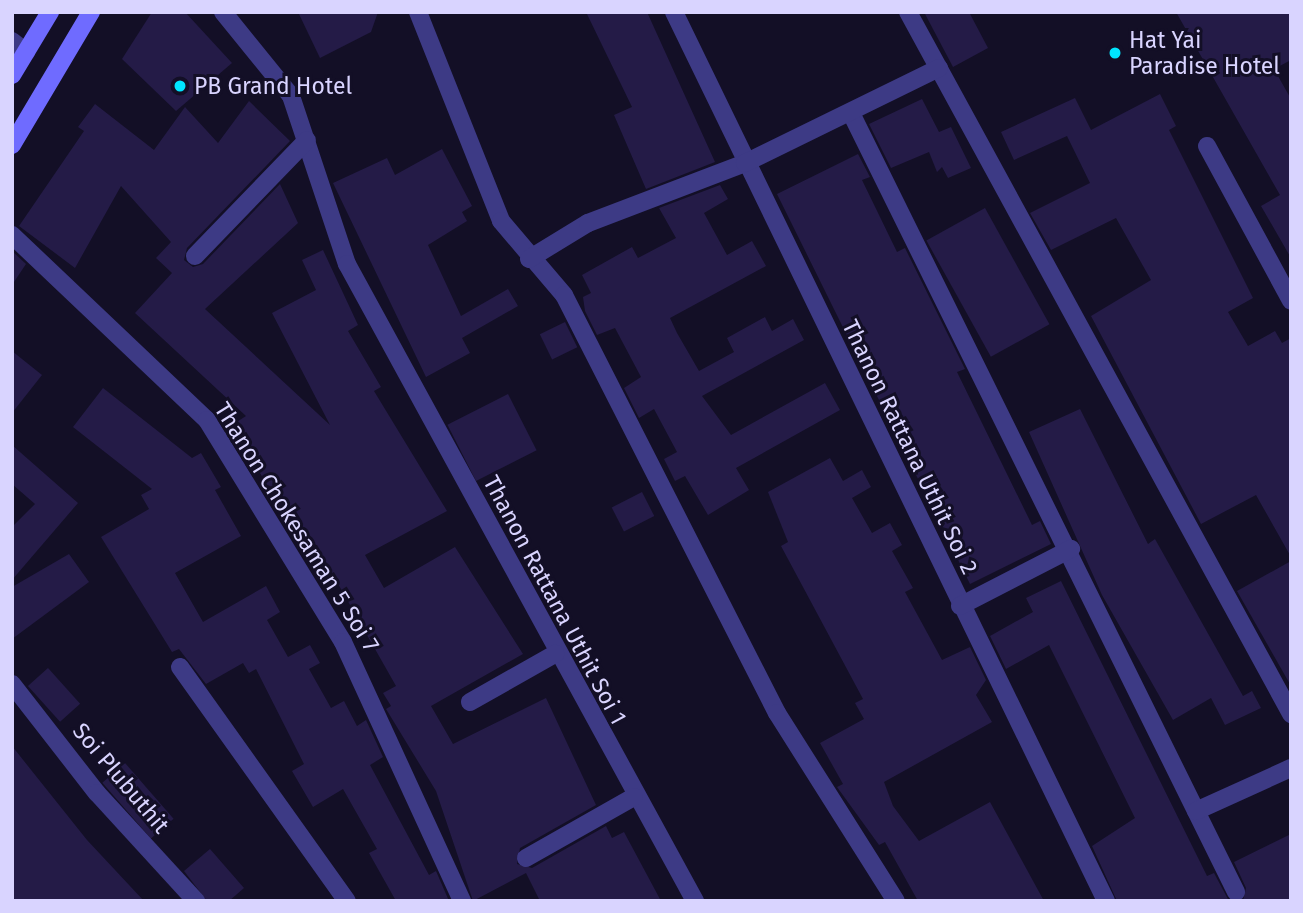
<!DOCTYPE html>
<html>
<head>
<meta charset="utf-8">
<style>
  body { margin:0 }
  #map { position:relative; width:1303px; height:913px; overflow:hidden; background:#130f26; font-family:"Fira Sans",sans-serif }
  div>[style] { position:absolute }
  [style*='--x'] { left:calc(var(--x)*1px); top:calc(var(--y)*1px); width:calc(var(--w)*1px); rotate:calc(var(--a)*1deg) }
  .building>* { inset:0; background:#241b47; transform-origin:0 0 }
  .street>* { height:18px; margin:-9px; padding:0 9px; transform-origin:9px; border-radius:9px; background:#3d3a85 }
  .secondary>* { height:18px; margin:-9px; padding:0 9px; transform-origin:9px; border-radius:9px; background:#6f6bff }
  .dots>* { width:19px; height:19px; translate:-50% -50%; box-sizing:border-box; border:4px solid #130f26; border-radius:50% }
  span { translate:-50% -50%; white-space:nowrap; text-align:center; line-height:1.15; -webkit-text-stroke:6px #130f26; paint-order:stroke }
  .poi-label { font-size:23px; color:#d9d4ff }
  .left { translate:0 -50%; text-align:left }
  .street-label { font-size:23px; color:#d9d4ff }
  .frame { position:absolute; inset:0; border:14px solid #d9d4ff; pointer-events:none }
</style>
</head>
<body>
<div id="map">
  <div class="building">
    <div style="clip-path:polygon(152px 12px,185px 12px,232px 63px,176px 111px,122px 59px)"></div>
    <div style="clip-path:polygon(298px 12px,378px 12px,371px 32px,320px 58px)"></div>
    <div style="clip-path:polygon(586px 12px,647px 12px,715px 162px,646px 189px,614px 115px,632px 107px)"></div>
    <div style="clip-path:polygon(924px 12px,969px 12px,988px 48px,953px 67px)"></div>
    <div style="clip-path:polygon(1176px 12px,1291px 12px,1291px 60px,1274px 69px,1291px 99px,1291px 258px,1261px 206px,1280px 195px)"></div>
    <div style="clip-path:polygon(1160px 94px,1176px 126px,1169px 130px,1253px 298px,1228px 312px,1248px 346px,1275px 331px,1282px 343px,1291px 338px,1291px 557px,1256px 495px,1201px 524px,1091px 316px,1151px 280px,1116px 218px,1051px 250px,1030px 213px,1090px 183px,1067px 136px,1014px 160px,1001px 132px,1075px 98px,1091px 130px)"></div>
    <div style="clip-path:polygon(922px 99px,939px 132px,951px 127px,971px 168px,948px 178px,942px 167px,937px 172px,929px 152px,891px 168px,869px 124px)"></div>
    <div style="clip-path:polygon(249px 101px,290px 141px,187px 248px,184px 260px,193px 267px,203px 264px,280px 184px,298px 223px,205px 309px,330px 425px,272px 313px,316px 290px,302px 260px,323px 250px,358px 325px,348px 331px,381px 387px,374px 391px,447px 511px,365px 555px,384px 588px,455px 547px,523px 654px,431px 706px,453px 744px,546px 698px,596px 805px,520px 848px,517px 864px,532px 868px,606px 826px,612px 838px,624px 832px,661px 901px,540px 901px,526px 873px,473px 901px,436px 791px,386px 709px,391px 706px,383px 693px,396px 686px,316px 545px,305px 533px,298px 538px,232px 425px,246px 416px,135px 313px,172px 273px,156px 258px,171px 242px,121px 186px,75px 268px,19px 226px,84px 131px,78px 127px,95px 104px,154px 150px,185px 107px,218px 143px)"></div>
    <div style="clip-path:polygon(442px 149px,472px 206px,462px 212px,467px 221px,428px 245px,461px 316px,508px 289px,518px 306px,462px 338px,470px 353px,426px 377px,333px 183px,387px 158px,395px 175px)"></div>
    <div style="clip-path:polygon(858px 154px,870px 177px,862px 180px,897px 252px,905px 248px,965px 369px,957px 372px,1032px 525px,1040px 521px,1051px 544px,970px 584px,777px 194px)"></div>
    <div style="clip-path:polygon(720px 185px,728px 199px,704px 213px,727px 255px,752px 241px,766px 266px,670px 318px,677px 333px,699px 371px,734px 352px,727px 338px,765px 317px,772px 331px,793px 319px,804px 340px,702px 396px,731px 435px,825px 383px,840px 410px,736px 468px,749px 490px,708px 515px,685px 476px,675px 481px,664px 459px,677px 452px,654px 409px,639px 418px,624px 388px,641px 377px,615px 328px,597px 335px,585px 311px,583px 297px,591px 293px,582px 275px,632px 247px,638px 258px,676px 238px,659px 208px)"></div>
    <div style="left:985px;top:208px;width:133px;height:67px;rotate:61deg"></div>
    <div style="clip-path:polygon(12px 251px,26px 264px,12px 285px)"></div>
    <div style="left:565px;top:322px;width:28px;height:28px;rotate:64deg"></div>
    <div style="clip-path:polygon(12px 351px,42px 375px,12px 413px)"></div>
    <div style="clip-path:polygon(103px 388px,192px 458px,201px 453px,221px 487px,215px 490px,241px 536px,175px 573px,203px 622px,266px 586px,280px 612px,267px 620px,288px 657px,310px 645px,320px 663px,309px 669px,331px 708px,344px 701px,357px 726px,366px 720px,383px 757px,370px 765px,429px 875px,436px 871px,449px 901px,396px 901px,369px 853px,377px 849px,343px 789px,313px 807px,292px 771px,304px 764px,256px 669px,249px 673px,243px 663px,206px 684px,179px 649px,172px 652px,101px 537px,149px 509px,141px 495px,152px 489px,73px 427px)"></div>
    <div style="left:508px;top:394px;width:63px;height:68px;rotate:63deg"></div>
    <div style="clip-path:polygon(1080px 409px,1148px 544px,1155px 539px,1243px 696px,1252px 691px,1261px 708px,1225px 725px,1211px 698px,1173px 720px,1102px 595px,1029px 432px)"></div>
    <div style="clip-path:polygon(12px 445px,78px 503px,12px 580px,12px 527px,35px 504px,12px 484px)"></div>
    <div style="clip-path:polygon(830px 458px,843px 481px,862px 470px,871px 487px,852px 498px,872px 533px,890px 523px,902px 545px,892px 551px,913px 588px,905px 592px,942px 660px,970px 647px,986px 680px,976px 695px,992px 722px,884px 782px,893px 806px,919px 841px,990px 802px,1044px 901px,918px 901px,885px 842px,879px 845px,837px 787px,843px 784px,820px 743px,864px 719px,855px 703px,863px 699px,781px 546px,788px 542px,768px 492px)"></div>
    <div style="left:642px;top:492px;width:27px;height:34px;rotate:63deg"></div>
    <div style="clip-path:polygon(69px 554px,89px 582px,12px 639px,12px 587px)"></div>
    <div style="clip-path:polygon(1291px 561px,1291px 686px,1237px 591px)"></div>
    <div style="clip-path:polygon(1061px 581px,1207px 876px,1214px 873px,1229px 901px,1117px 901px,1092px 846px,1135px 818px,1049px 645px,1006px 669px,990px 636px,1033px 612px,1026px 598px)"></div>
    <div style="left:48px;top:668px;width:48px;height:27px;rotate:48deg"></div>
    <div style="clip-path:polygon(12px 746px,87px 840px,144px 901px,12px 901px)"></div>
    <div style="left:125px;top:763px;width:74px;height:30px;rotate:49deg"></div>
    <div style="clip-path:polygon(1291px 834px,1291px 901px,1243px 901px,1246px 888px,1234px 862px)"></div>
    <div style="clip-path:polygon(210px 849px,244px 888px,229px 901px,207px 901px,184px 871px)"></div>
  </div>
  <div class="street">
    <div style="--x:223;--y:12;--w:108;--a:51"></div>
    <div style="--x:291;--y:96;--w:177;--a:71.6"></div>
    <div style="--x:347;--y:264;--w:726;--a:61.35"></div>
    <div style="--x:418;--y:12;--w:225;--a:68.3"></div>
    <div style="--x:501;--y:221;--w:97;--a:49.6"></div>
    <div style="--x:564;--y:295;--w:469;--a:63"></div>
    <div style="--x:777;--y:713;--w:222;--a:57.7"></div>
    <div style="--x:674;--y:12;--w:988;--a:64.08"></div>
    <div style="--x:908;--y:12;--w:800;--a:61.38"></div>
    <div style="--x:12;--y:41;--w:18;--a:38"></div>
    <div style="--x:851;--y:113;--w:869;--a:63.7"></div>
    <div style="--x:1207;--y:146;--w:176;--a:61.5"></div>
    <div style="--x:12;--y:235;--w:269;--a:43.5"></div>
    <div style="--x:207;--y:420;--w:260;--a:58.5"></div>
    <div style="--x:343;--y:642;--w:285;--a:65.3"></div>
    <div style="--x:195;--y:256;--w:161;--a:-46"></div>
    <div style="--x:529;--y:259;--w:69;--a:-31.4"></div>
    <div style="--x:588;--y:223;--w:168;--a:-20.9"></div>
    <div style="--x:745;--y:163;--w:216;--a:-26.1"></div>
    <div style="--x:960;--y:606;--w:125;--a:-27.2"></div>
    <div style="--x:180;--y:667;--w:287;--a:54.5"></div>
    <div style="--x:12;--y:684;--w:138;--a:52.1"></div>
    <div style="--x:97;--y:793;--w:147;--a:47.5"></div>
    <div style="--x:470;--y:702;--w:98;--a:-29.5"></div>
    <div style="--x:1196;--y:811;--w:104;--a:-24.4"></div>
    <div style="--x:526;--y:858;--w:124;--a:-29.5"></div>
  </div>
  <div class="secondary">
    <div style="--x:12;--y:75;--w:74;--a:-58.9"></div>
    <div style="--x:12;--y:145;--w:155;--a:-59.3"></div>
  </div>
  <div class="dots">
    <div style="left:1115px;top:53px;background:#00e5ff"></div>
    <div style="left:180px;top:86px;background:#00e5ff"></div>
  </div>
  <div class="poi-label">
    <span class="left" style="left:1129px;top:53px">Hat Yai<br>Paradise Hotel</span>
    <span class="left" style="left:194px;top:86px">PB Grand Hotel</span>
  </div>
  <div class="street-label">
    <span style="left:910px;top:447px;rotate:64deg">Thanon Rattana Uthit Soi 2</span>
    <span style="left:297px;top:527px;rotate:58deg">Thanon Chokesaman 5 Soi 7</span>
    <span style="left:555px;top:600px;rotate:62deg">Thanon Rattana Uthit Soi 1</span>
    <span style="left:121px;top:778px;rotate:50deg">Soi Plubuthit</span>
  </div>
  <div class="frame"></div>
</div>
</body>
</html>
